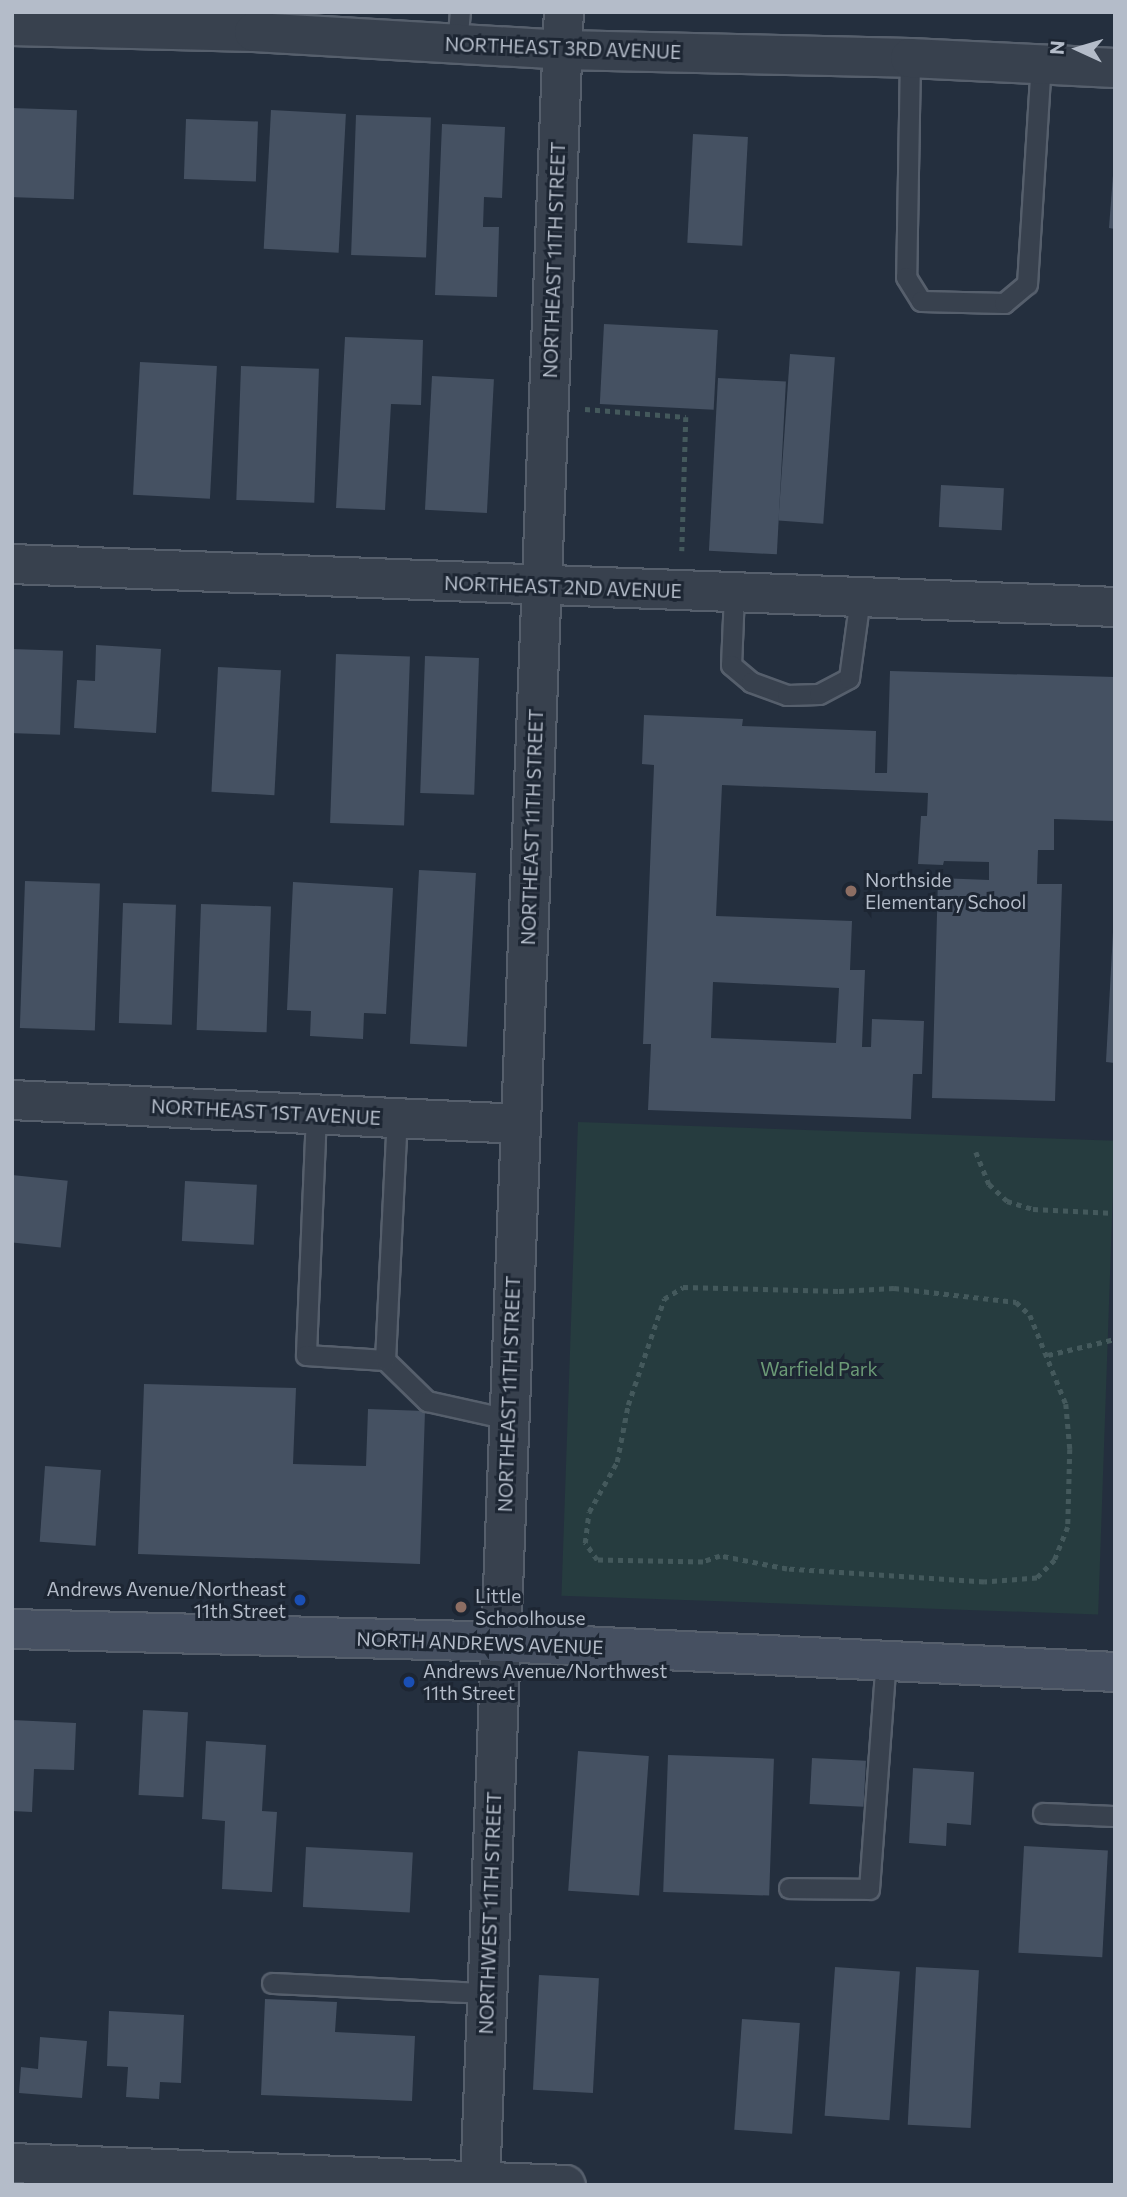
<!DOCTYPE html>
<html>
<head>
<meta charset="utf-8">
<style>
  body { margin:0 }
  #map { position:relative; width:1127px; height:2197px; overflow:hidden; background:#242f3e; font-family:Commissioner,sans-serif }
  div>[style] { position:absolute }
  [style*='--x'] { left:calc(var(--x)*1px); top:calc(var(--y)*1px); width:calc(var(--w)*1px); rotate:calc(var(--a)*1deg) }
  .green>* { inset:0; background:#263c3f; transform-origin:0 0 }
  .building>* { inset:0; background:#455162; transform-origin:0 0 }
  .path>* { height:4.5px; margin-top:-2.25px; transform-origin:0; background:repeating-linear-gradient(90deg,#44595c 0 5px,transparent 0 10px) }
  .roads { filter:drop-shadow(2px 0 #565f6c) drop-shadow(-2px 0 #565f6c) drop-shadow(0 2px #565f6c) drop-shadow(0 -2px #565f6c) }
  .lane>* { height:19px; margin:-9.5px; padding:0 9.5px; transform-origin:9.5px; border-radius:9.5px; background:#38414e }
  .street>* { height:38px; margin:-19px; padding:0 19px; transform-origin:19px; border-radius:19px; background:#38414e }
  .secondary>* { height:38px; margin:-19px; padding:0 19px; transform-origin:19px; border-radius:19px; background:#465061 }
  .dots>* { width:19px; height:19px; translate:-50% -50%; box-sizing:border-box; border:4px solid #1d2633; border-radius:50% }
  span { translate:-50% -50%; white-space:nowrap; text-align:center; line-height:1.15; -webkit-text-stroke:6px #1d2633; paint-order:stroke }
  .street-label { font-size:19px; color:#b4bcc9 }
  .poi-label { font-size:19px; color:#b4bcc9 }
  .left { translate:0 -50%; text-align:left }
  .right { translate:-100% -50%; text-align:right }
  .park-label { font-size:19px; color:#6b9a76 }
  .frame { position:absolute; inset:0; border:14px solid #b4bcc9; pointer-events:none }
  .north { position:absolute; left:1043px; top:14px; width:70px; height:70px; -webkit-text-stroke:5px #1d2633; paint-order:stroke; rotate:274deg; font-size:19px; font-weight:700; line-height:28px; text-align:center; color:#b4bcc9 }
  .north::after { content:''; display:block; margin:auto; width:24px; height:32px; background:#b4bcc9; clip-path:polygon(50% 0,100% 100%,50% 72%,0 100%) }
</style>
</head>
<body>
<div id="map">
  <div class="green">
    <div style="left:578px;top:1122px;width:537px;height:474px;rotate:2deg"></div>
  </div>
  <div class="building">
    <div style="left:12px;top:108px;width:65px;height:89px;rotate:2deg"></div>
    <div style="left:271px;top:110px;width:75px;height:139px;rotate:3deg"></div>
    <div style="left:356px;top:115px;width:75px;height:140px;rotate:2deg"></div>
    <div style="left:186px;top:119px;width:72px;height:60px;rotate:2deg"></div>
    <div style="clip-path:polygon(442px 124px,505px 127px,502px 198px,484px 197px,483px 227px,499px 227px,497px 297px,435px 295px)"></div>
    <div style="left:693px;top:134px;width:55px;height:109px;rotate:3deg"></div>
    <div style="clip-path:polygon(1113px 175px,1115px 175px,1115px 229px,1109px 228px)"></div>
    <div style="left:604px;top:324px;width:114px;height:80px;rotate:3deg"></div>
    <div style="clip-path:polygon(345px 337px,423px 340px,421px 405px,391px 404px,385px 510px,336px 508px)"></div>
    <div style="left:790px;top:354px;width:45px;height:167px;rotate:4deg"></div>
    <div style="left:140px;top:362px;width:77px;height:133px;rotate:3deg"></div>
    <div style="left:241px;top:366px;width:78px;height:134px;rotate:2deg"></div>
    <div style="left:432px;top:376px;width:62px;height:134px;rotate:3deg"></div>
    <div style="left:718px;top:378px;width:68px;height:173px;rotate:3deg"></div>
    <div style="left:941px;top:485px;width:63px;height:42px;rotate:3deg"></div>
    <div style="clip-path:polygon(96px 645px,161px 649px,156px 733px,74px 728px,77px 680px,95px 681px)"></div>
    <div style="left:12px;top:649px;width:51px;height:84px;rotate:2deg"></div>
    <div style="left:336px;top:654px;width:74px;height:169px;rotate:2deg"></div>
    <div style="left:425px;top:656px;width:54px;height:137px;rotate:2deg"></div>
    <div style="left:218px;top:667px;width:63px;height:125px;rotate:3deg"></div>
    <div style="clip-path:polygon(evenodd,890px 671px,1115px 677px,1115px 821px,1054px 819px,1054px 850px,1038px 850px,1037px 884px,1062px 884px,1055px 1101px,932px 1098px,938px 878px,989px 880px,989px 862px,944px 861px,943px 865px,918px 864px,921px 816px,927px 816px,928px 793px,722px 785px,716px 916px,852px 921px,850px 970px,865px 970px,862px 1047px,871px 1047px,872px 1019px,924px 1021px,922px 1074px,913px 1074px,911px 1119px,648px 1110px,651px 1044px,643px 1044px,654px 765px,642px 764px,644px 715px,743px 719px,742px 726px,876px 731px,875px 773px,887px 773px,890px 671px,713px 982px,839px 988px,836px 1043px,711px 1038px,713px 982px)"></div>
    <div style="left:419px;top:870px;width:57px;height:174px;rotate:3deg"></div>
    <div style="left:25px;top:881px;width:75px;height:147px;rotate:2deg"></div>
    <div style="clip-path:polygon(293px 882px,393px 888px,386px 1014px,364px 1013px,363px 1039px,310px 1036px,311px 1011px,287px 1010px)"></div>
    <div style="left:123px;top:903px;width:53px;height:120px;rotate:2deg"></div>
    <div style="left:201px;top:904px;width:70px;height:126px;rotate:2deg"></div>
    <div style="clip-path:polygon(1113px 932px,1115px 932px,1115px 1063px,1106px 1062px)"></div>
    <div style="left:12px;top:1175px;width:56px;height:67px;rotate:6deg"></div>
    <div style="left:185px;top:1181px;width:72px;height:60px;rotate:3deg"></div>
    <div style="clip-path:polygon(144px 1384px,296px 1388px,293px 1464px,366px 1466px,368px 1409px,425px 1411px,420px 1564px,138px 1554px)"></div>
    <div style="left:45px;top:1466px;width:56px;height:76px;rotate:4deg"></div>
    <div style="left:143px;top:1710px;width:45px;height:85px;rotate:3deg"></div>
    <div style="clip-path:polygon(12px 1720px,76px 1723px,74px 1770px,34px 1769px,32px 1812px,12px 1811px)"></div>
    <div style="clip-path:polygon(206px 1741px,266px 1745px,262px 1811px,277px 1812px,272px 1892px,222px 1889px,225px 1821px,202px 1819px)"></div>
    <div style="left:578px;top:1751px;width:71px;height:140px;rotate:4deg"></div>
    <div style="left:668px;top:1755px;width:106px;height:137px;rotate:2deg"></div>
    <div style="left:812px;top:1758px;width:54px;height:46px;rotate:3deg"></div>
    <div style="clip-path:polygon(913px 1768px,974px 1772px,971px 1825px,947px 1823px,946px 1846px,909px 1843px)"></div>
    <div style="left:1024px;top:1846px;width:84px;height:107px;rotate:3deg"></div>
    <div style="left:306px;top:1847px;width:107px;height:60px;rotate:3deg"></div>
    <div style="left:835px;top:1967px;width:65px;height:149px;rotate:4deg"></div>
    <div style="left:916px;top:1967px;width:63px;height:158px;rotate:3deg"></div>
    <div style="left:539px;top:1975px;width:60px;height:115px;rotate:3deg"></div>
    <div style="clip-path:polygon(265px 1999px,337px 2002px,335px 2032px,415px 2036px,412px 2101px,261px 2095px)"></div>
    <div style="clip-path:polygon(109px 2011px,184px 2015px,181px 2083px,160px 2082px,159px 2099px,126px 2097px,128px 2067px,107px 2066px)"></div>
    <div style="left:742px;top:2019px;width:58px;height:111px;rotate:4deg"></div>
    <div style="clip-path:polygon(40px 2037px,87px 2041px,82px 2098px,19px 2093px,21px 2067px,38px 2069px)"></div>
  </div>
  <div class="path">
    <div style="--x:585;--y:409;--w:101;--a:4.5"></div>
    <div style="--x:686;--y:417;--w:134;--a:91.7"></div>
    <div style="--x:976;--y:1152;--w:35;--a:68"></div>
    <div style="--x:989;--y:1184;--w:25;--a:43"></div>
    <div style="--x:1007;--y:1201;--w:27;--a:17"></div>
    <div style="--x:1033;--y:1209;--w:82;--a:2.8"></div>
    <div style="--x:683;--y:1287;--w:156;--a:1.5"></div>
    <div style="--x:839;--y:1291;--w:55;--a:-3.1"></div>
    <div style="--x:894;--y:1288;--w:123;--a:6.5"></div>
    <div style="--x:1016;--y:1302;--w:19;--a:43"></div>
    <div style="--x:1030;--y:1315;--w:96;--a:68"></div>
    <div style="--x:1066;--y:1404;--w:45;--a:84.9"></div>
    <div style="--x:1070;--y:1449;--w:78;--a:91.5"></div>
    <div style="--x:1068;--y:1527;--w:35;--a:112"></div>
    <div style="--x:1055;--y:1560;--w:25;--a:135"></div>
    <div style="--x:1037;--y:1578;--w:53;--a:175.7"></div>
    <div style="--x:984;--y:1582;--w:197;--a:-176.2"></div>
    <div style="--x:787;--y:1569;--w:68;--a:-169"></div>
    <div style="--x:720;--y:1556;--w:18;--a:161"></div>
    <div style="--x:703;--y:1562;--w:106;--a:-178.9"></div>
    <div style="--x:597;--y:1560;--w:21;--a:-125"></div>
    <div style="--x:585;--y:1543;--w:31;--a:-83"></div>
    <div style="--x:589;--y:1512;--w:57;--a:-60.8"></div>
    <div style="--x:617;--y:1462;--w:58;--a:-79.1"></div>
    <div style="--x:628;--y:1405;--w:112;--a:-71.2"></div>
    <div style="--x:664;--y:1299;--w:22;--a:-32"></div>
    <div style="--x:1048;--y:1355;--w:69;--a:-13.4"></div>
  </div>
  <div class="roads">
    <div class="lane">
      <div style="--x:457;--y:45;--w:33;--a:-85"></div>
      <div style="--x:910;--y:58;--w:219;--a:91"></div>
      <div style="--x:906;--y:277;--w:28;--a:58"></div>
      <div style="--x:921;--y:301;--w:83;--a:1.4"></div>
      <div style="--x:1004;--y:303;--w:30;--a:-40"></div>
      <div style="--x:1027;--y:284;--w:220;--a:-86.4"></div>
      <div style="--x:734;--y:594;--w:71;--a:92.4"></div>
      <div style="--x:731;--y:665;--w:26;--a:40"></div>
      <div style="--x:751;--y:682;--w:38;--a:20"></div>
      <div style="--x:787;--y:695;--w:32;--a:-2"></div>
      <div style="--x:819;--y:694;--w:34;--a:-28"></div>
      <div style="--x:849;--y:678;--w:81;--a:-82.2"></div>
      <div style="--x:316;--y:1114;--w:241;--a:92.4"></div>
      <div style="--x:306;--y:1355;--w:79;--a:3.6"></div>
      <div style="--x:385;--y:1360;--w:59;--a:44.3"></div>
      <div style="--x:427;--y:1401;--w:83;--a:12.5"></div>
      <div style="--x:385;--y:1360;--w:242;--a:-87.2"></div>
      <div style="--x:1043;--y:1813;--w:72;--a:2.4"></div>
      <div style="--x:789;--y:1888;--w:80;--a:0.7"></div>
      <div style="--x:869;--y:1889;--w:230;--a:-85.8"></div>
      <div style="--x:272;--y:1983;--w:216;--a:2.7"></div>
    </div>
    <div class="street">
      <div style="--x:12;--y:26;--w:242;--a:1.4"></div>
      <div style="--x:254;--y:32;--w:310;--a:3.3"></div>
      <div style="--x:563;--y:50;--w:347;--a:1.3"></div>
      <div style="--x:910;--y:58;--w:205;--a:2.8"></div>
      <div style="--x:12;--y:564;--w:1104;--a:2.23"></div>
      <div style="--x:12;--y:1100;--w:509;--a:2.7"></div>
      <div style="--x:12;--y:2163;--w:554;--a:2.27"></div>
      <div style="--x:480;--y:2185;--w:2175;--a:-87.79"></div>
    </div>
    <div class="secondary">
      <div style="--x:12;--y:1629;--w:488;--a:1.5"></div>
      <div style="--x:500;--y:1642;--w:616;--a:2.79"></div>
    </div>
  </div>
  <div class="dots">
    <div style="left:851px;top:891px;background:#8d6e63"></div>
    <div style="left:300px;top:1600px;background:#1a4fb4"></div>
    <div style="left:461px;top:1607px;background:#8d6e63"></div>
    <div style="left:409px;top:1682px;background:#1a4fb4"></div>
  </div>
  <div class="street-label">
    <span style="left:563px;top:48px;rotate:2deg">NORTHEAST 3RD AVENUE</span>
    <span style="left:554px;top:260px;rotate:-88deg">NORTHEAST 11TH STREET</span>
    <span style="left:563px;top:587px;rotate:2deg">NORTHEAST 2ND AVENUE</span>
    <span style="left:532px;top:827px;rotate:-88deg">NORTHEAST 11TH STREET</span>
    <span style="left:266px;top:1112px;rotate:3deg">NORTHEAST 1ST AVENUE</span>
    <span style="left:509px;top:1394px;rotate:-88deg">NORTHEAST 11TH STREET</span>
    <span style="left:480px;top:1643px;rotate:2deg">NORTH ANDREWS AVENUE</span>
    <span style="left:490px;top:1913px;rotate:-88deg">NORTHWEST 11TH STREET</span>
  </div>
  <div class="poi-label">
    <span class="left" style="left:865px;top:891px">Northside<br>Elementary School</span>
    <span class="right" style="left:286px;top:1600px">Andrews Avenue/Northeast<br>11th Street</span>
    <span class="left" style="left:475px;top:1607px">Little<br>Schoolhouse</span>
    <span class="left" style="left:423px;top:1682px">Andrews Avenue/Northwest<br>11th Street</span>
  </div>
  <div class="park-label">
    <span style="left:819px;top:1369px">Warfield Park</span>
  </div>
  <div class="frame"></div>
  <div class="north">N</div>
</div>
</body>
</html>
